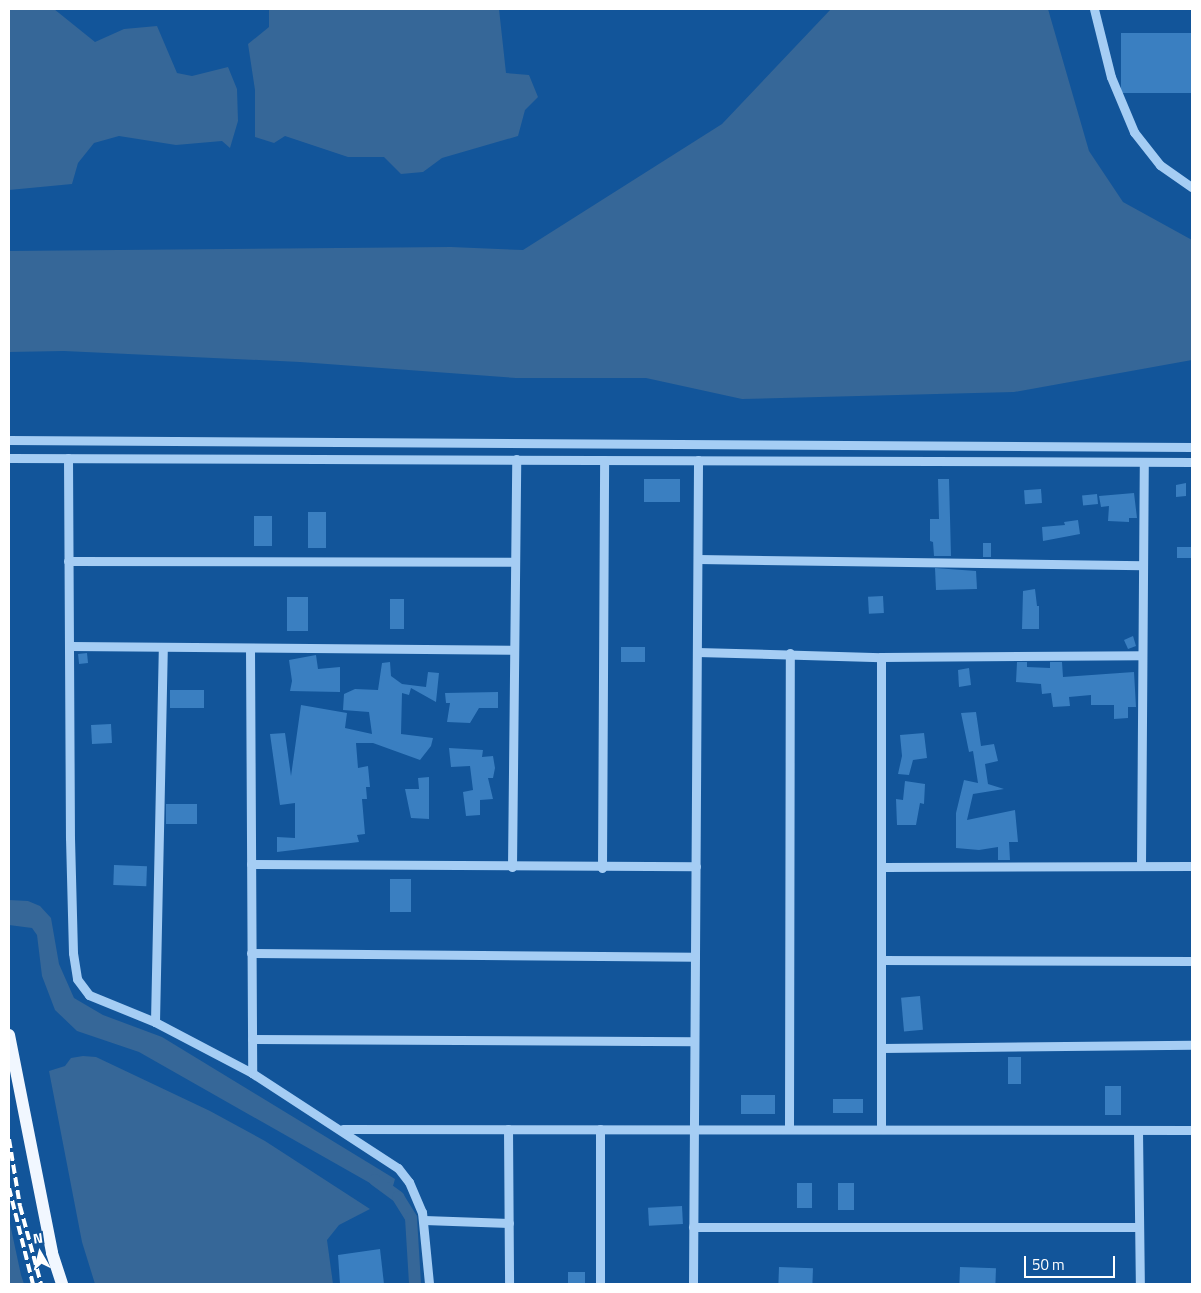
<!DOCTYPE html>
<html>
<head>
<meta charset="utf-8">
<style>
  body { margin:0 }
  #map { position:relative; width:1201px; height:1293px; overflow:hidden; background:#12559a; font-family:"Titillium Web",sans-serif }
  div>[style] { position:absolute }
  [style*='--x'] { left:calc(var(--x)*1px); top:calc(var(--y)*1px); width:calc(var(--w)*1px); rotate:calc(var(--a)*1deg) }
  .water>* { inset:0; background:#366798 }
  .canal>* { height:12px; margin:-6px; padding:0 6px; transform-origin:6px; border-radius:6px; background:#366798 }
  .building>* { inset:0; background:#3a7fc1; transform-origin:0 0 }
  .minor>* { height:9px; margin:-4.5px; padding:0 4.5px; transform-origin:4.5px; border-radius:4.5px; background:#a5cdf4 }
  .major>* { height:12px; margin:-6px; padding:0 6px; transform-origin:6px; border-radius:6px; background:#f1f7ff }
  .rail>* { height:4px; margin-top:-2px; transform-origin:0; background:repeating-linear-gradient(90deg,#fff 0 9px,transparent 0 13px) }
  span { translate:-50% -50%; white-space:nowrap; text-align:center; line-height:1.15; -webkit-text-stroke:4px #12559a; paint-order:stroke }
  .frame { position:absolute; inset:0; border:10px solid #fff; pointer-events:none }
  .north { position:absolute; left:15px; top:1228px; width:50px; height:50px; -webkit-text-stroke:4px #12559a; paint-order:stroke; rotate:352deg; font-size:14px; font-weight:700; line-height:20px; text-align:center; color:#fff }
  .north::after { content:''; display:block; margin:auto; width:18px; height:22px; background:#fff; clip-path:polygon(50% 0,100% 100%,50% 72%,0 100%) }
  .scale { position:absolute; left:1024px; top:1256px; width:91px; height:22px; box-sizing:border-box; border:2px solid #fff; border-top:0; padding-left:6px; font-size:15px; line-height:18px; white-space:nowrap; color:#fff; -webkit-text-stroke:4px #12559a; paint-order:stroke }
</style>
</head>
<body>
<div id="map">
  <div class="water">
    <div style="clip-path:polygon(9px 9px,54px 9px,95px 42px,124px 29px,157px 26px,177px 73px,192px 76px,228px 67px,237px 89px,238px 121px,230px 148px,222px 141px,176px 145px,119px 136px,94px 143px,78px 163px,72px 184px,9px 190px)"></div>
    <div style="clip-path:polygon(269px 9px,499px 9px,506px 73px,529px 75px,538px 97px,525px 110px,518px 136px,442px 158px,423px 172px,401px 174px,384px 157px,348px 157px,285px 136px,274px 143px,255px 137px,255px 90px,248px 44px,269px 27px)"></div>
    <div style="clip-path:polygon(831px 9px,1048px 9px,1089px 151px,1123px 202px,1192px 240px,1192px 360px,1014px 392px,742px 399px,646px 378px,516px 378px,300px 362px,64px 351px,9px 352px,9px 251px,451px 247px,523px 250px,722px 124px)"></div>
    <div style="clip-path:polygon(9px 900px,28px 901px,40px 906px,51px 918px,59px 964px,74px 998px,103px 1015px,162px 1037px,395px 1179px,393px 1186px,384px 1191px,139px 1052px,77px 1031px,55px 1010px,42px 976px,37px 935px,32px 928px,9px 925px)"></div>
    <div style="clip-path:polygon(83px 1056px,96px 1057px,210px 1111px,265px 1141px,370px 1209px,339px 1225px,327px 1240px,333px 1284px,95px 1284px,82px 1242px,49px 1071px,65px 1066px,71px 1058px)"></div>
    <div style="clip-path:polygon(9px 1219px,21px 1275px,24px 1284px,9px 1284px)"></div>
  </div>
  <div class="canal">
    <div style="--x:375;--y:1180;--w:29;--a:36"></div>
    <div style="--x:398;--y:1197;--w:25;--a:58"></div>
    <div style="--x:411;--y:1218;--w:66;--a:86.5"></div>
  </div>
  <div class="building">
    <div style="left:1192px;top:33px;width:60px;height:71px;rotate:90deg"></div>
    <div style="left:644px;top:479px;width:36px;height:23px"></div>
    <div style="clip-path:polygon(938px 479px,949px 479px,951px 556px,934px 556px,933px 542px,930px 541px,930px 519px,939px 519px)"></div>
    <div style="clip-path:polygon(1186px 483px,1186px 496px,1176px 497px,1176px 485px)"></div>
    <div style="left:1041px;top:489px;width:14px;height:17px;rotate:86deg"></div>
    <div style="clip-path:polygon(1134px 493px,1137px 518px,1129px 518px,1129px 522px,1108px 521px,1109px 506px,1101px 507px,1099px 496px)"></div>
    <div style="left:1097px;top:494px;width:10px;height:15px;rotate:84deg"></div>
    <div style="left:308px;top:512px;width:18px;height:36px"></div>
    <div style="left:254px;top:516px;width:18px;height:30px"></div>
    <div style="clip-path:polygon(1078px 520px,1080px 534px,1043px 541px,1042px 527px,1065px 525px,1064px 522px)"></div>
    <div style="left:983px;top:543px;width:8px;height:14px"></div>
    <div style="left:1177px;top:547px;width:15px;height:11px"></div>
    <div style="clip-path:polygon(935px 568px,976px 571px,977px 589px,936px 590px)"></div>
    <div style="clip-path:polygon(1035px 589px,1037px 606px,1039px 606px,1039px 629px,1022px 629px,1023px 591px)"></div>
    <div style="left:883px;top:596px;width:17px;height:15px;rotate:87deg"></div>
    <div style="left:287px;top:597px;width:21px;height:34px"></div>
    <div style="left:390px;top:599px;width:14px;height:30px"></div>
    <div style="clip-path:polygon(1133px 636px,1136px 646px,1128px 649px,1124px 640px)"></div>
    <div style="left:621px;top:647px;width:24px;height:15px"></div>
    <div style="left:87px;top:653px;width:10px;height:9px;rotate:84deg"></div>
    <div style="clip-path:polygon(316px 655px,318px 669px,340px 667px,340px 692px,290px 691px,292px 681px,289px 660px)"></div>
    <div style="clip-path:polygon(390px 662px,391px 676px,402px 684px,426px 687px,428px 672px,439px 673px,436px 702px,411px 688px,409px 695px,402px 693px,401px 734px,433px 738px,431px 746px,420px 760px,373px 743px,356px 743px,358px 768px,368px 766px,370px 787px,366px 787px,367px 799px,362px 799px,365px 834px,357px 835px,359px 842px,277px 852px,277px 837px,295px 838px,295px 803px,280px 805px,270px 734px,285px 733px,291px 776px,301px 705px,347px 713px,345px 728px,372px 734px,369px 712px,343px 710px,344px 694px,355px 689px,378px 690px,382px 663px)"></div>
    <div style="clip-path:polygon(1017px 662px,1027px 662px,1027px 667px,1050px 668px,1050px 662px,1062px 662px,1063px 677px,1134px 672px,1136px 707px,1128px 707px,1128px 718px,1114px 719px,1114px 705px,1091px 705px,1091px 695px,1069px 697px,1070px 706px,1053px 707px,1051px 693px,1042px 694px,1041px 684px,1016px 682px)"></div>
    <div style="clip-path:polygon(969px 668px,971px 685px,959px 687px,958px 670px)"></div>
    <div style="left:170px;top:690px;width:34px;height:18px"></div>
    <div style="clip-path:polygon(498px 692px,498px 708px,479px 708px,470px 723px,447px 722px,450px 703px,446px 703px,445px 693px)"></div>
    <div style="clip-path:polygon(976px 712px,981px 746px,994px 744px,998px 761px,985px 764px,988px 784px,1004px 789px,973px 794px,967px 820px,1015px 810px,1018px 842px,1009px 842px,1010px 860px,998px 860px,998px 847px,979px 850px,956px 848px,956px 813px,964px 780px,978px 783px,973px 751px,969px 752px,961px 713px)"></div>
    <div style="left:111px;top:724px;width:19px;height:20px;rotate:87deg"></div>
    <div style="clip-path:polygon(924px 733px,927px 758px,913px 760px,909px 775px,898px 774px,902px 756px,900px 735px)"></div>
    <div style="clip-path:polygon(449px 748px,483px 750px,482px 757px,493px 756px,495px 768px,493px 778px,488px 778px,493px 799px,480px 800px,480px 815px,466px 816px,463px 792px,473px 790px,470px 766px,451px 767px)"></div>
    <div style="clip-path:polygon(429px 777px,429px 819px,411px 818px,405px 789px,419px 789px,418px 778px)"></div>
    <div style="clip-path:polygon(905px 781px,925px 784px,924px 804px,920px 803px,916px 825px,897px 825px,896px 799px,903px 800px)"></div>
    <div style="left:166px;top:804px;width:31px;height:20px"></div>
    <div style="left:114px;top:865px;width:33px;height:20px;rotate:2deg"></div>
    <div style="left:390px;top:879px;width:21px;height:33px"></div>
    <div style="left:920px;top:996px;width:34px;height:19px;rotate:85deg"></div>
    <div style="left:1008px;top:1057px;width:13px;height:27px"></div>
    <div style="left:1105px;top:1086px;width:16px;height:29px"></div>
    <div style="left:741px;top:1095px;width:34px;height:19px"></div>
    <div style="left:833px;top:1099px;width:30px;height:14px"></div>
    <div style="left:797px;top:1183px;width:15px;height:25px"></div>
    <div style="left:838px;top:1183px;width:16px;height:27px"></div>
    <div style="left:682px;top:1206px;width:18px;height:34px;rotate:87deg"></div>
    <div style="clip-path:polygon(380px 1249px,384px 1284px,340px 1284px,338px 1255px)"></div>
    <div style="left:779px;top:1267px;width:34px;height:17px;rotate:2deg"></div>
    <div style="left:960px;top:1267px;width:36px;height:17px;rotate:2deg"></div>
    <div style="left:585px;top:1272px;width:12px;height:17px;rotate:90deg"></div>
  </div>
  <div class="minor">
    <div style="--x:1094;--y:9;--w:70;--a:76"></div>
    <div style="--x:1111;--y:77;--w:60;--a:67.3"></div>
    <div style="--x:1134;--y:132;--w:42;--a:51.8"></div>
    <div style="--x:1160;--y:165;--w:39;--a:35"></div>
    <div style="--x:9;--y:440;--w:1183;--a:0.34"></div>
    <div style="--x:9;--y:458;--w:1183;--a:0.19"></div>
    <div style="--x:68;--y:458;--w:380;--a:89.7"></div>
    <div style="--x:70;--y:838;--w:115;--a:88.5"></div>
    <div style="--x:73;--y:953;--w:26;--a:81"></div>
    <div style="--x:77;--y:979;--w:20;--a:53"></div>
    <div style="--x:89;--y:995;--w:71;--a:22.2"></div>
    <div style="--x:155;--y:1022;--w:110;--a:27.7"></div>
    <div style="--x:252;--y:1073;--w:174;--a:33.1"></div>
    <div style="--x:398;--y:1168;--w:18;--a:52"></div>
    <div style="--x:409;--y:1182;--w:33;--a:67"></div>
    <div style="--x:422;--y:1212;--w:72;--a:84.4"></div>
    <div style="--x:698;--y:559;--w:445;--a:0.8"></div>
    <div style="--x:68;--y:561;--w:447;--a:0.1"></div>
    <div style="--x:70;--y:646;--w:444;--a:0.5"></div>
    <div style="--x:250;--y:648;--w:425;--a:89.7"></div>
    <div style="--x:697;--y:652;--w:184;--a:1.6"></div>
    <div style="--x:881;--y:657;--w:261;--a:-0.4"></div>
    <div style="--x:881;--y:657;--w:472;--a:90"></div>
    <div style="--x:251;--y:864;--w:445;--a:0.3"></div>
    <div style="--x:1141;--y:866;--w:404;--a:-89.6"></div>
    <div style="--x:512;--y:867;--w:408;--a:-89.4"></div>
    <div style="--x:884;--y:867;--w:308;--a:-0.2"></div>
    <div style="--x:602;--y:868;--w:408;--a:-89.7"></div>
    <div style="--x:251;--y:953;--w:444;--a:0.5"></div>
    <div style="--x:882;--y:960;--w:310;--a:0.2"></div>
    <div style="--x:155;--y:1022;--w:375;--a:-88.8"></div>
    <div style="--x:252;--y:1039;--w:442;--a:0.3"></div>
    <div style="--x:882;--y:1048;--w:310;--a:-0.6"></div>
    <div style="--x:343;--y:1129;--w:849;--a:0.07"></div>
    <div style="--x:508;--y:1129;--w:155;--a:89.6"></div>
    <div style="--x:789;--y:1129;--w:476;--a:-89.9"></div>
    <div style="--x:1138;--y:1131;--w:153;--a:89.3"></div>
    <div style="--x:424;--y:1220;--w:85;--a:2"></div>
    <div style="--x:693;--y:1227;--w:445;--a:0"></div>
    <div style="--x:600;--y:1284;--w:155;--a:-90"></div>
    <div style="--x:693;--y:1284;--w:824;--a:-89.65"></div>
  </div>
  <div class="major">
    <div style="--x:9;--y:1035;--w:222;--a:78.8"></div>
    <div style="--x:52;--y:1253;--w:33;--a:72"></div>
  </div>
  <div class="rail">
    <div style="--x:9;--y:1139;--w:68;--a:80.7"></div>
    <div style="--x:20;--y:1206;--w:81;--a:74.9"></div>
    <div style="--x:9;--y:1188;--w:99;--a:76"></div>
  </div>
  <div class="frame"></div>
  <div class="north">N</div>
  <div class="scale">50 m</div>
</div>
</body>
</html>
